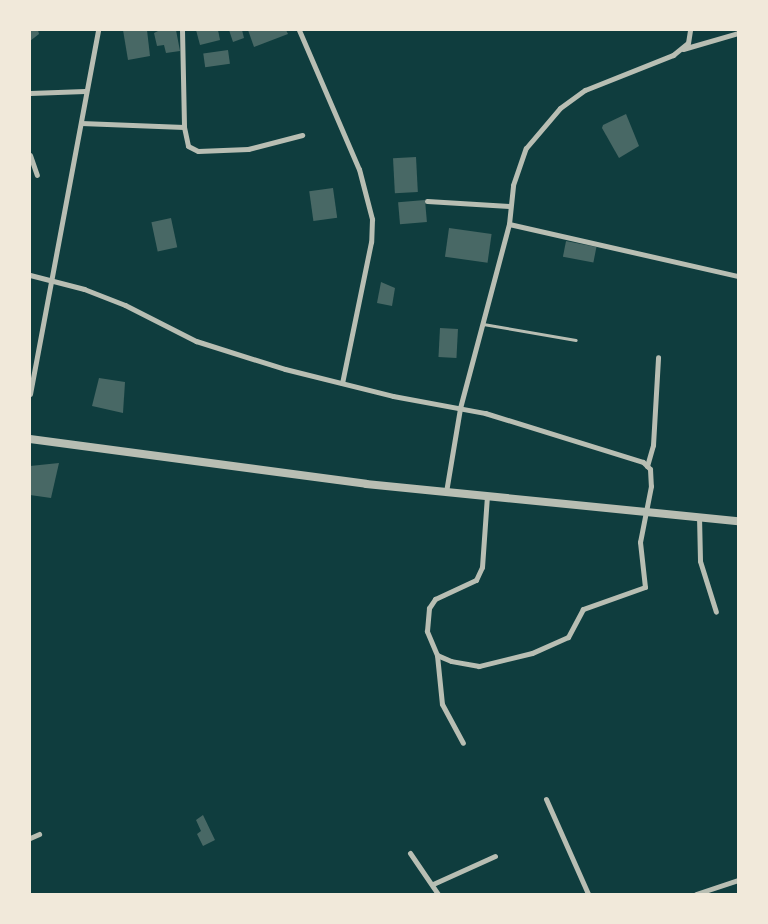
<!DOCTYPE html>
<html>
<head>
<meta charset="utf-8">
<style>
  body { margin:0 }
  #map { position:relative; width:768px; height:924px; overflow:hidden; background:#0f3d3e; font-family:"Open Sans",sans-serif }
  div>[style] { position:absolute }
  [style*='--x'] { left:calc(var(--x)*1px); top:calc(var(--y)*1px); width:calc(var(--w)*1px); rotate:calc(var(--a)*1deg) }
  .building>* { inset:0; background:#486865; transform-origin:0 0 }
  .service>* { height:3px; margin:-1.5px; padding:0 1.5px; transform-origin:1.5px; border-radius:1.5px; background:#b8beb3 }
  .minor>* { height:5px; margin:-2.5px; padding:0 2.5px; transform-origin:2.5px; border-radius:2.5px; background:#b8beb3 }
  .tertiary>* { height:8px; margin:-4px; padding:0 4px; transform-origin:4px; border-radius:4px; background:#b8beb3 }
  span { translate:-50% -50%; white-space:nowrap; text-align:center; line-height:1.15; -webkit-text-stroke:4px #f1e9da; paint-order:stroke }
  .frame { position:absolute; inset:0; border:31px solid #f1e9da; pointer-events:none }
</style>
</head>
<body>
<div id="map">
  <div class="building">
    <div style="clip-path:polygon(30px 30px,38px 30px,39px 34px,30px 41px)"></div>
    <div style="clip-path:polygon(123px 30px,147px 30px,150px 56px,128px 60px)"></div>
    <div style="clip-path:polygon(160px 30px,176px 30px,180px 51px,166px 53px,164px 45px,157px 46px,154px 33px)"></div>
    <div style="clip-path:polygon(196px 30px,218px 30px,220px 40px,200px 45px)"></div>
    <div style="clip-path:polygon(229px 30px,242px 30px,244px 38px,233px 42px)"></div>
    <div style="clip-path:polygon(248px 30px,286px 30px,288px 34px,254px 47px)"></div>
    <div style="left:228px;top:50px;width:14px;height:25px;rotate:82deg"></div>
    <div style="clip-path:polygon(626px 114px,639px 146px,619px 158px,602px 128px,603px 125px)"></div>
    <div style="left:416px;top:157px;width:35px;height:23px;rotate:87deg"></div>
    <div style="left:333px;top:188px;width:30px;height:24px;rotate:82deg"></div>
    <div style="left:425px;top:200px;width:22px;height:27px;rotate:85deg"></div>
    <div style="left:171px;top:218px;width:30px;height:20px;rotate:78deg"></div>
    <div style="left:449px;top:228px;width:43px;height:29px;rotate:8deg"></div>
    <div style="left:566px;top:241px;width:31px;height:16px;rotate:11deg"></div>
    <div style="clip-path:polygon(381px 282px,395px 288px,392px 306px,377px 303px)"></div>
    <div style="left:440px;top:328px;width:18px;height:29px;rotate:3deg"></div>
    <div style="clip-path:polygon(99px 378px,125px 382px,123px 413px,92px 406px)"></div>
    <div style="clip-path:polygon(59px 463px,51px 498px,30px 495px,30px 466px)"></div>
    <div style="clip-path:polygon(203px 815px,215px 840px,203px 846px,197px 834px,201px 831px,196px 820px)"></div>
  </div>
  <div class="service">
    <div style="--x:483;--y:324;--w:94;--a:9.8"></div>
  </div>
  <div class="minor">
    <div style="--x:182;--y:30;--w:97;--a:88.8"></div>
    <div style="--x:184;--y:127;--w:19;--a:78"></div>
    <div style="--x:188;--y:146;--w:11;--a:27"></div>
    <div style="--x:198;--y:151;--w:50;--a:-2.3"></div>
    <div style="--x:248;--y:149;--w:56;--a:-14.5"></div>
    <div style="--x:299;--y:30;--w:151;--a:66.7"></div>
    <div style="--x:359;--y:169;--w:52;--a:75.4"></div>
    <div style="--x:372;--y:219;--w:23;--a:92"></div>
    <div style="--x:371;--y:242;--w:144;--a:101.6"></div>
    <div style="--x:683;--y:49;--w:57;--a:-16.2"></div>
    <div style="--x:30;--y:93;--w:55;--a:-2.1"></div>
    <div style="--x:81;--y:123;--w:103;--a:2.2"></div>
    <div style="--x:30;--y:155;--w:21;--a:71"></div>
    <div style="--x:427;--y:201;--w:82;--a:3.5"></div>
    <div style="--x:509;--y:224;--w:235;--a:12.8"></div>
    <div style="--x:30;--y:275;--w:56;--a:14.5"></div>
    <div style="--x:84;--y:289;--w:44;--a:21.3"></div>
    <div style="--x:125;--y:305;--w:80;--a:26.9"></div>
    <div style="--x:196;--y:341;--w:93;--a:17.5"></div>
    <div style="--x:285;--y:369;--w:111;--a:14"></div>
    <div style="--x:393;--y:396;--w:94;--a:10.5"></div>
    <div style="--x:485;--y:413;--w:165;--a:17.2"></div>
    <div style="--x:643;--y:462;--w:10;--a:45"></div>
    <div style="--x:650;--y:469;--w:17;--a:87"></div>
    <div style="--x:651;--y:486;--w:57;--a:101.1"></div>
    <div style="--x:640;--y:542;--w:45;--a:83.7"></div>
    <div style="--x:645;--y:587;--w:66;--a:160.5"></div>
    <div style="--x:583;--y:609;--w:32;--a:118"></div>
    <div style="--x:568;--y:637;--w:39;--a:156"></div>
    <div style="--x:532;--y:653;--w:55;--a:166.2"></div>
    <div style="--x:479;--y:666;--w:28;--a:-170"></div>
    <div style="--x:451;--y:661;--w:15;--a:-157"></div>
    <div style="--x:437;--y:655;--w:26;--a:-113"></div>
    <div style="--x:427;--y:631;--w:23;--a:-85"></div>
    <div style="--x:429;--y:608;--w:11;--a:-56"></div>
    <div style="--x:435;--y:599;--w:45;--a:-24.9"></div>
    <div style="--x:476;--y:580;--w:14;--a:-65"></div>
    <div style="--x:482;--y:567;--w:71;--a:-86"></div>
    <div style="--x:30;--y:394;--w:370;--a:-79.4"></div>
    <div style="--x:647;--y:466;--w:22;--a:-74"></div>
    <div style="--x:653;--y:445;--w:88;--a:-86.7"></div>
    <div style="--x:446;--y:492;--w:85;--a:-80.5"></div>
    <div style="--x:460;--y:408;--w:190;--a:-75.1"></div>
    <div style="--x:509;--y:224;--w:39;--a:-84"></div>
    <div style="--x:513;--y:185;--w:39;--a:-71"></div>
    <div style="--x:526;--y:148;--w:52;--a:-49.6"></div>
    <div style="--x:560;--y:108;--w:31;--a:-36"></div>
    <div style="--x:585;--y:90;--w:95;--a:-21.7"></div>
    <div style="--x:673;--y:55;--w:19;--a:-39"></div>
    <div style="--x:688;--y:43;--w:13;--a:-81"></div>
    <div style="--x:699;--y:516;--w:45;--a:88.7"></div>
    <div style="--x:700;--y:561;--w:53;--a:72.6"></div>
    <div style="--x:437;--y:655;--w:49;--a:84.2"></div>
    <div style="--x:442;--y:704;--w:44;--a:61.7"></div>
    <div style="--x:546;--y:799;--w:104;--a:66.1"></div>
    <div style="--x:30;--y:838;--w:10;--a:-24"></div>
    <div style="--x:410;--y:853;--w:50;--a:55.7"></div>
    <div style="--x:433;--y:884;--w:68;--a:-24.3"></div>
    <div style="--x:696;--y:894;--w:44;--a:-18.4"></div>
  </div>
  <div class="tertiary">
    <div style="--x:30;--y:439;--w:339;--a:7.6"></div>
    <div style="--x:366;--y:484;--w:374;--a:5.7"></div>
  </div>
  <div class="frame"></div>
</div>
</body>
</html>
